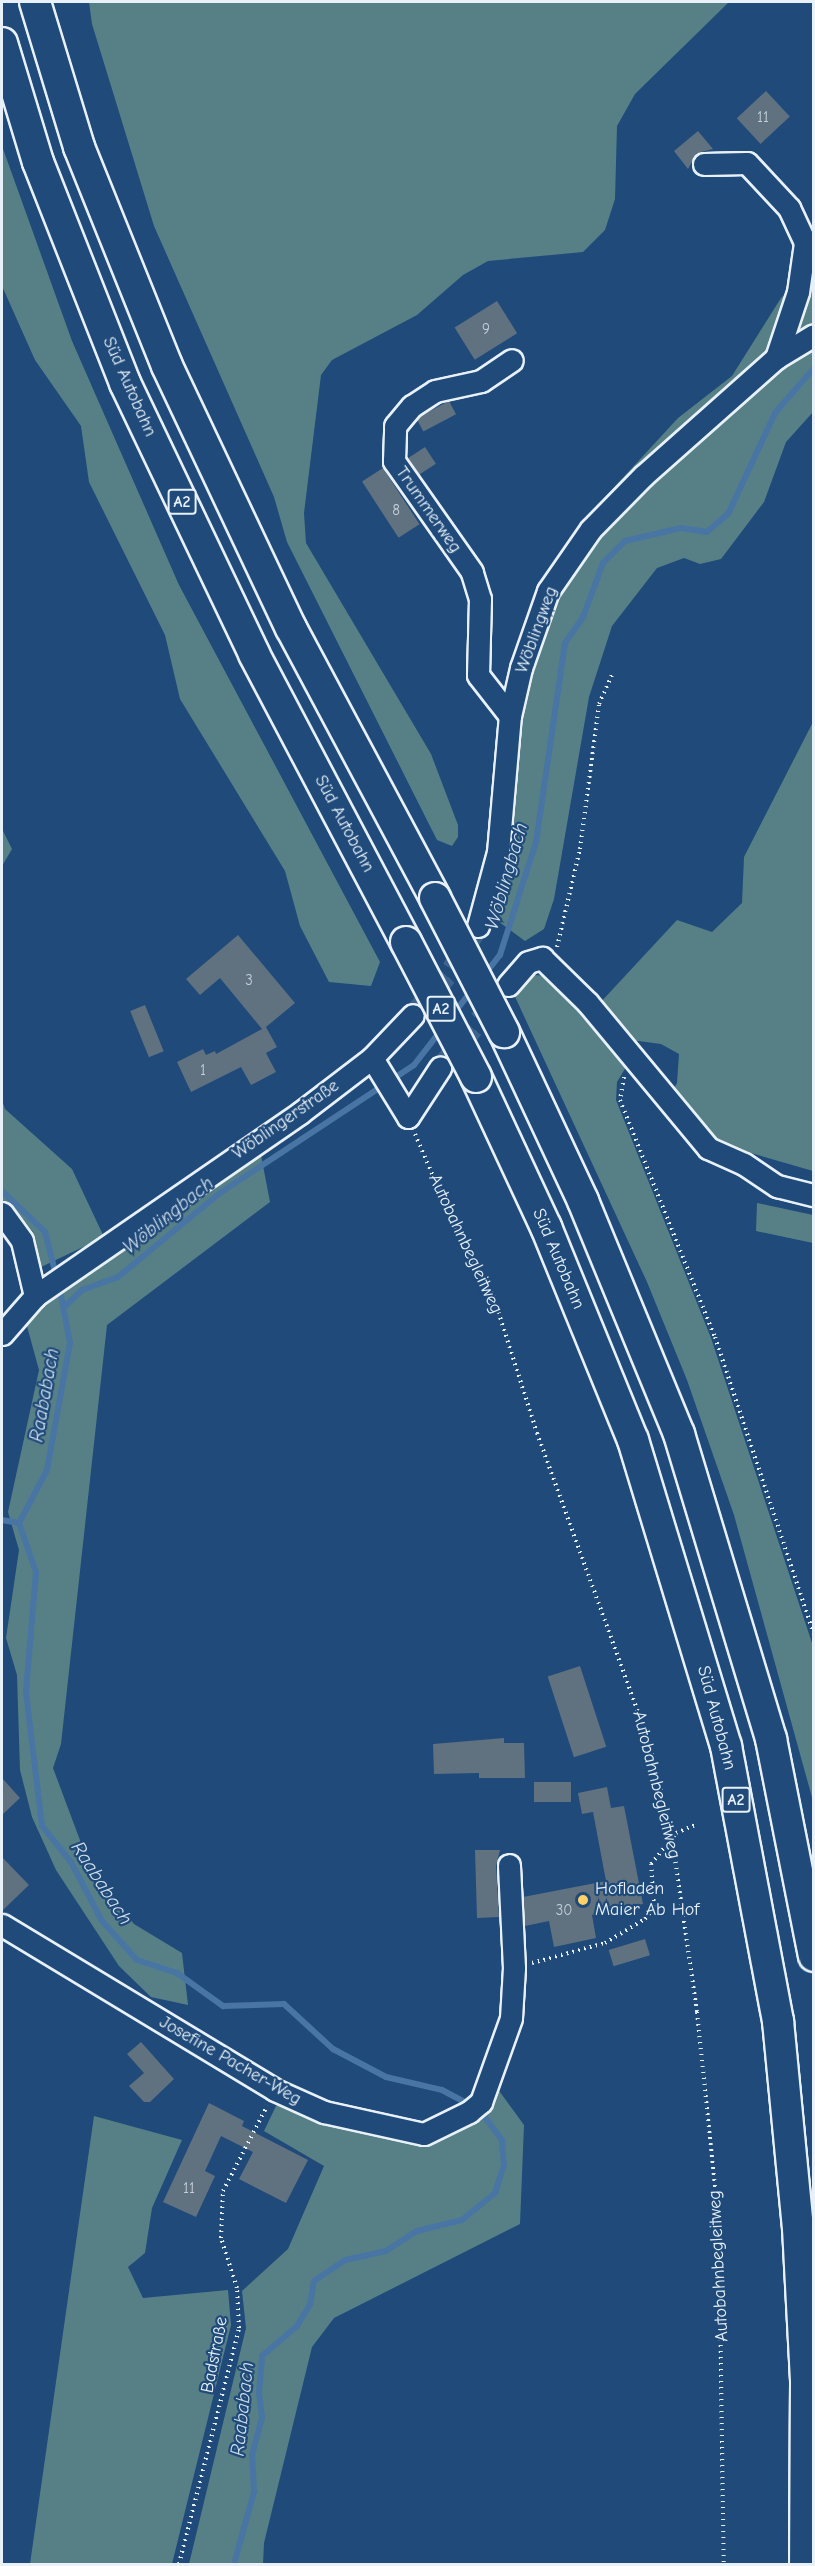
<!DOCTYPE html>
<html>
<head>
<meta charset="utf-8">
<style>
  body { margin:0 }
  #map { position:relative; width:815px; height:2566px; overflow:hidden; background:#1f4a7a; font-family:"Comic Neue",sans-serif }
  div>[style] { position:absolute }
  [style*='--x'] { left:calc(var(--x)*1px); top:calc(var(--y)*1px); width:calc(var(--w)*1px); rotate:calc(var(--a)*1deg) }
  .green>* { inset:0; background:#578086 }
  .stream>* { height:6px; margin:-3px; padding:0 3px; transform-origin:3px; border-radius:3px; background:#4875a3 }
  .building>* { inset:0; background:#607180; transform-origin:0 0 }
  .minor-tunnel>* { height:21px; margin-top:-10.5px; transform-origin:0; background:repeating-linear-gradient(90deg,#3d638d 0 21px,transparent 0 31px) }
  .path>* { height:4px; margin-top:-2px; transform-origin:0; background:repeating-linear-gradient(90deg,#e8f1f8 0 1.5px,transparent 0 6px) }
  .roads { filter:drop-shadow(2px 0 #e8f1f8) drop-shadow(-2px 0 #e8f1f8) drop-shadow(0 2px #e8f1f8) drop-shadow(0 -2px #e8f1f8) }
  .minor>* { height:21px; margin:-10.5px; padding:0 10.5px; transform-origin:10.5px; border-radius:10.5px; background:#1f4a7a }
  .highway>* { height:30px; margin:-15px; padding:0 15px; transform-origin:15px; border-radius:15px; background:#1f4a7a }
  .bridges { filter:drop-shadow(2px 0 #e8f1f8) drop-shadow(-2px 0 #e8f1f8) drop-shadow(0 2px #e8f1f8) drop-shadow(0 -2px #e8f1f8) }
  .highway-bridge>* { height:30px; margin:-15px; padding:0 15px; transform-origin:15px; border-radius:15px; background:#1f4a7a }
  .dots>* { width:16px; height:16px; translate:-50% -50%; box-sizing:border-box; border:3px solid #1f4a7a; border-radius:50% }
  span { translate:-50% -50%; white-space:nowrap; text-align:center; line-height:1.15; -webkit-text-stroke:4.5px #1f4a7a; paint-order:stroke }
  .number-label { font-size:15px; color:#c6d1da }
  .number-label span { -webkit-text-stroke-width:0 }
  .shield-label span { padding:2px 4px; background:#1f4a7a; border:2px solid; border-radius:4px; -webkit-text-stroke-width:0 }
  .shield-label { font-size:16px; color:#e8f1f8; font-weight:700 }
  .street-label { font-size:18px; color:#e8f1f8 }
  .poi-label { font-size:18px; color:#e8f1f8 }
  .left { translate:0 -50%; text-align:left }
  .water-label { font-size:20px; color:#d0deeb; font-style:italic }
  .frame { position:absolute; inset:0; border:3px solid #e8f1f8; pointer-events:none }
</style>
</head>
<body>
<div id="map">
  <div class="green">
    <div style="clip-path:polygon(89px 2px,729px 2px,635px 94px,617px 126px,615px 199px,605px 230px,583px 252px,488px 261px,463px 275px,417px 315px,332px 360px,321px 375px,304px 513px,306px 543px,431px 754px,458px 825px,458px 837px,452px 846px,437px 840px,287px 542px,274px 497px,154px 226px,92px 24px)"></div>
    <div style="clip-path:polygon(2px 146px,72px 341px,179px 585px,380px 962px,371px 986px,329px 982px,300px 926px,285px 871px,180px 699px,165px 635px,89px 482px,81px 426px,35px 360px,2px 286px)"></div>
    <div style="clip-path:polygon(813px 256px,813px 412px,786px 442px,764px 502px,721px 559px,700px 564px,684px 558px,657px 568px,612px 626px,589px 697px,554px 899px,544px 929px,525px 941px,491px 916px,518px 718px,529px 670px,555px 594px,610px 521px,597px 506px,678px 418px,732px 376px,781px 298px,808px 272px)"></div>
    <div style="clip-path:polygon(813px 722px,813px 1171px,744px 1151px,724px 1153px,672px 1092px,677px 1083px,679px 1054px,661px 1044px,631px 1040px,599px 1004px,677px 920px,712px 932px,742px 903px,744px 857px)"></div>
    <div style="clip-path:polygon(2px 829px,12px 849px,2px 866px)"></div>
    <div style="clip-path:polygon(534px 975px,547px 976px,574px 999px,626px 1067px,617px 1082px,616px 1100px,711px 1338px,813px 1646px,813px 1801px,734px 1515px,687px 1380px,647px 1282px,511px 988px)"></div>
    <div style="clip-path:polygon(2px 1100px,5px 1109px,72px 1169px,104px 1237px,39px 1268px,33px 1232px,13px 1206px,2px 1201px)"></div>
    <div style="clip-path:polygon(260px 1150px,270px 1202px,107px 1325px,61px 1744px,53px 1768px,93px 1875px,134px 1924px,182px 1953px,188px 2005px,151px 1997px,119px 1966px,56px 1870px,32px 1817px,20px 1770px,17px 1675px,6px 1638px,19px 1550px,8px 1512px,39px 1370px,25px 1319px,42px 1298px)"></div>
    <div style="clip-path:polygon(757px 1203px,813px 1215px,813px 1243px,756px 1231px)"></div>
    <div style="clip-path:polygon(497px 2088px,524px 2125px,520px 2224px,334px 2318px,312px 2347px,264px 2543px,263px 2564px,189px 2564px,246px 2328px,242px 2291px,288px 2249px,324px 2166px,264px 2131px,276px 2106px,286px 2102px,446px 2134px,479px 2120px)"></div>
    <div style="clip-path:polygon(94px 2116px,182px 2140px,152px 2208px,145px 2253px,128px 2267px,143px 2298px,228px 2290px,231px 2325px,172px 2564px,30px 2564px)"></div>
  </div>
  <div class="stream">
    <div style="--x:485;--y:974;--w:24;--a:-52"></div>
    <div style="--x:500;--y:955;--w:119;--a:-72.3"></div>
    <div style="--x:536;--y:842;--w:201;--a:-81.7"></div>
    <div style="--x:565;--y:643;--w:32;--a:-55"></div>
    <div style="--x:583;--y:617;--w:58;--a:-69.7"></div>
    <div style="--x:603;--y:563;--w:31;--a:-45"></div>
    <div style="--x:625;--y:541;--w:57;--a:-13.1"></div>
    <div style="--x:681;--y:528;--w:26;--a:9"></div>
    <div style="--x:707;--y:532;--w:28;--a:-41"></div>
    <div style="--x:728;--y:514;--w:111;--a:-65"></div>
    <div style="--x:775;--y:413;--w:60;--a:-49.1"></div>
    <div style="--x:453;--y:1014;--w:32;--a:-51"></div>
    <div style="--x:2;--y:1191;--w:59;--a:43.6"></div>
    <div style="--x:45;--y:1232;--w:44;--a:75.7"></div>
    <div style="--x:59;--y:1285;--w:59;--a:79.3"></div>
    <div style="--x:70;--y:1343;--w:129;--a:100.3"></div>
    <div style="--x:47;--y:1470;--w:60;--a:117.8"></div>
    <div style="--x:19;--y:1523;--w:52;--a:70.9"></div>
    <div style="--x:36;--y:1572;--w:120;--a:94.8"></div>
    <div style="--x:26;--y:1692;--w:135;--a:83.2"></div>
    <div style="--x:42;--y:1826;--w:46;--a:51.1"></div>
    <div style="--x:71;--y:1862;--w:67;--a:62.3"></div>
    <div style="--x:102;--y:1921;--w:52;--a:48.1"></div>
    <div style="--x:137;--y:1960;--w:42;--a:18"></div>
    <div style="--x:177;--y:1973;--w:57;--a:35.7"></div>
    <div style="--x:223;--y:2006;--w:61;--a:-1.9"></div>
    <div style="--x:284;--y:2004;--w:67;--a:42.6"></div>
    <div style="--x:333;--y:2049;--w:60;--a:27.8"></div>
    <div style="--x:386;--y:2077;--w:57;--a:13.1"></div>
    <div style="--x:442;--y:2090;--w:32;--a:28"></div>
    <div style="--x:64;--y:1307;--w:25;--a:-43"></div>
    <div style="--x:82;--y:1290;--w:38;--a:-20"></div>
    <div style="--x:118;--y:1277;--w:132;--a:-39.5"></div>
    <div style="--x:220;--y:1193;--w:232;--a:-33.4"></div>
    <div style="--x:414;--y:1065;--w:46;--a:-52.1"></div>
    <div style="--x:2;--y:1520;--w:17;--a:10"></div>
    <div style="--x:234;--y:2564;--w:75;--a:-74.5"></div>
    <div style="--x:254;--y:2492;--w:37;--a:-93"></div>
    <div style="--x:252;--y:2455;--w:39;--a:-75"></div>
    <div style="--x:262;--y:2417;--w:24;--a:-97"></div>
    <div style="--x:259;--y:2393;--w:37;--a:-85"></div>
    <div style="--x:262;--y:2356;--w:46;--a:-40.6"></div>
    <div style="--x:297;--y:2326;--w:26;--a:-59"></div>
    <div style="--x:310;--y:2304;--w:23;--a:-80"></div>
    <div style="--x:314;--y:2281;--w:37;--a:-34"></div>
    <div style="--x:345;--y:2260;--w:42;--a:-12.4"></div>
    <div style="--x:386;--y:2251;--w:37;--a:-33"></div>
    <div style="--x:417;--y:2231;--w:46;--a:-13.7"></div>
    <div style="--x:462;--y:2220;--w:43;--a:-39.3"></div>
    <div style="--x:495;--y:2193;--w:29;--a:-72"></div>
    <div style="--x:504;--y:2165;--w:25;--a:-95"></div>
    <div style="--x:502;--y:2140;--w:38;--a:-127"></div>
  </div>
  <div class="building">
    <div style="left:766px;top:91px;width:35px;height:40px;rotate:47deg"></div>
    <div style="clip-path:polygon(698px 131px,713px 149px,697px 153px,688px 169px,674px 151px)"></div>
    <div style="left:497px;top:301px;width:38px;height:50px;rotate:58deg"></div>
    <div style="left:449px;top:401px;width:15px;height:37px;rotate:62deg"></div>
    <div style="left:425px;top:447px;width:20px;height:20px;rotate:57deg"></div>
    <div style="left:383px;top:468px;width:67px;height:25px;rotate:57deg"></div>
    <div style="clip-path:polygon(238px 935px,295px 1003px,266px 1027px,277px 1047px,266px 1053px,276px 1072px,251px 1085px,241px 1067px,191px 1092px,177px 1062px,203px 1049px,206px 1055px,215px 1051px,216px 1054px,262px 1029px,220px 978px,200px 995px,186px 979px)"></div>
    <div style="left:145px;top:1005px;width:50px;height:16px;rotate:68deg"></div>
    <div style="left:580px;top:1666px;width:85px;height:34px;rotate:72deg"></div>
    <div style="clip-path:polygon(504px 1738px,504px 1743px,524px 1743px,525px 1778px,479px 1778px,479px 1773px,434px 1774px,433px 1744px)"></div>
    <div style="clip-path:polygon(2px 1778px,20px 1798px,2px 1815px)"></div>
    <div style="left:534px;top:1782px;width:37px;height:20px"></div>
    <div style="clip-path:polygon(607px 1787px,611px 1808px,624px 1806px,643px 1904px,592px 1915px,596px 1938px,554px 1947px,549px 1921px,525px 1926px,523px 1897px,606px 1881px,593px 1812px,582px 1814px,578px 1793px)"></div>
    <div style="clip-path:polygon(475px 1850px,500px 1850px,496px 1866px,499px 1917px,477px 1918px)"></div>
    <div style="clip-path:polygon(2px 1857px,29px 1885px,2px 1911px)"></div>
    <div style="left:645px;top:1939px;width:17px;height:38px;rotate:73deg"></div>
    <div style="clip-path:polygon(141px 2042px,174px 2079px,150px 2102px,144px 2102px,129px 2086px,144px 2073px,127px 2054px)"></div>
    <div style="clip-path:polygon(209px 2103px,244px 2121px,242px 2126px,308px 2160px,286px 2203px,239px 2179px,253px 2152px,221px 2136px,205px 2171px,215px 2176px,196px 2217px,163px 2202px)"></div>
  </div>
  <div class="minor-tunnel">
    <div style="--x:413;--y:1015;--w:60;--a:-49.7"></div>
    <div style="--x:452;--y:969;--w:50;--a:-58.8"></div>
    <div style="--x:440;--y:1068;--w:93;--a:-50.7"></div>
  </div>
  <div class="path">
    <div style="--x:557;--y:947;--w:101;--a:-76.8"></div>
    <div style="--x:580;--y:849;--w:146;--a:-82.5"></div>
    <div style="--x:599;--y:704;--w:32;--a:-66"></div>
    <div style="--x:624;--y:1077;--w:23;--a:100"></div>
    <div style="--x:620;--y:1100;--w:255;--a:68.2"></div>
    <div style="--x:715;--y:1337;--w:314;--a:71.6"></div>
    <div style="--x:415;--y:1134;--w:134;--a:66.7"></div>
    <div style="--x:468;--y:1257;--w:45;--a:56.7"></div>
    <div style="--x:493;--y:1295;--w:145;--a:72.3"></div>
    <div style="--x:537;--y:1433;--w:329;--a:70.1"></div>
    <div style="--x:649;--y:1742;--w:99;--a:76.5"></div>
    <div style="--x:672;--y:1838;--w:176;--a:81.8"></div>
    <div style="--x:697;--y:2012;--w:214;--a:84.1"></div>
    <div style="--x:719;--y:2225;--w:339;--a:89.2"></div>
    <div style="--x:532;--y:1963;--w:76;--a:-15.3"></div>
    <div style="--x:605;--y:1943;--w:47;--a:-31"></div>
    <div style="--x:645;--y:1919;--w:15;--a:-53"></div>
    <div style="--x:654;--y:1907;--w:43;--a:-94"></div>
    <div style="--x:651;--y:1864;--w:40;--a:-51"></div>
    <div style="--x:676;--y:1833;--w:21;--a:-23"></div>
    <div style="--x:179;--y:2564;--w:244;--a:-75.7"></div>
    <div style="--x:239;--y:2328;--w:40;--a:-92.9"></div>
    <div style="--x:237;--y:2288;--w:52;--a:-107.7"></div>
    <div style="--x:221;--y:2238;--w:47;--a:-87.6"></div>
    <div style="--x:223;--y:2191;--w:96;--a:-62.6"></div>
  </div>
  <div class="roads">
    <div class="minor">
      <div style="--x:704;--y:164;--w:43;--a:-1.3"></div>
      <div style="--x:747;--y:163;--w:62;--a:47"></div>
      <div style="--x:789;--y:208;--w:38;--a:65"></div>
      <div style="--x:805;--y:243;--w:49;--a:98.1"></div>
      <div style="--x:798;--y:292;--w:70;--a:108.4"></div>
      <div style="--x:510;--y:716;--w:52;--a:-128"></div>
      <div style="--x:478;--y:675;--w:76;--a:-88.5"></div>
      <div style="--x:480;--y:599;--w:28;--a:-107"></div>
      <div style="--x:472;--y:572;--w:136;--a:-125.1"></div>
      <div style="--x:394;--y:461;--w:35;--a:-88"></div>
      <div style="--x:395;--y:426;--w:26;--a:-50"></div>
      <div style="--x:412;--y:406;--w:27;--a:-33"></div>
      <div style="--x:435;--y:391;--w:47;--a:-12.3"></div>
      <div style="--x:481;--y:381;--w:37;--a:-34"></div>
      <div style="--x:478;--y:926;--w:77;--a:-74.9"></div>
      <div style="--x:498;--y:852;--w:137;--a:-85"></div>
      <div style="--x:510;--y:716;--w:49;--a:-77.1"></div>
      <div style="--x:521;--y:668;--w:82;--a:-70.7"></div>
      <div style="--x:548;--y:591;--w:75;--a:-55.3"></div>
      <div style="--x:591;--y:529;--w:74;--a:-45.5"></div>
      <div style="--x:643;--y:476;--w:178;--a:-41.6"></div>
      <div style="--x:776;--y:358;--w:44;--a:-31.2"></div>
      <div style="--x:508;--y:985;--w:30;--a:-49"></div>
      <div style="--x:528;--y:962;--w:15;--a:-16"></div>
      <div style="--x:542;--y:958;--w:63;--a:44.4"></div>
      <div style="--x:587;--y:1002;--w:190;--a:50.3"></div>
      <div style="--x:708;--y:1148;--w:39;--a:24"></div>
      <div style="--x:744;--y:1164;--w:40;--a:34"></div>
      <div style="--x:777;--y:1186;--w:38;--a:14"></div>
      <div style="--x:372;--y:1058;--w:69;--a:58.6"></div>
      <div style="--x:408;--y:1117;--w:59;--a:-56.9"></div>
      <div style="--x:2;--y:1213;--w:34;--a:54"></div>
      <div style="--x:22;--y:1241;--w:57;--a:76.7"></div>
      <div style="--x:2;--y:1334;--w:50;--a:-49"></div>
      <div style="--x:35;--y:1296;--w:322;--a:-34.6"></div>
      <div style="--x:300;--y:1113;--w:91;--a:-37.4"></div>
      <div style="--x:372;--y:1058;--w:59;--a:-46.4"></div>
      <div style="--x:2;--y:1925;--w:319;--a:31.1"></div>
      <div style="--x:275;--y:2090;--w:54;--a:24.2"></div>
      <div style="--x:324;--y:2112;--w:102;--a:12.4"></div>
      <div style="--x:424;--y:2134;--w:50;--a:-26.1"></div>
      <div style="--x:469;--y:2112;--w:16;--a:-40"></div>
      <div style="--x:481;--y:2102;--w:89;--a:-70.3"></div>
      <div style="--x:511;--y:2018;--w:50;--a:-86.6"></div>
      <div style="--x:514;--y:1968;--w:103;--a:-92.8"></div>
    </div>
    <div class="highway">
      <div style="--x:35;--y:2;--w:152;--a:73.1"></div>
      <div style="--x:79;--y:147;--w:236;--a:68.1"></div>
      <div style="--x:167;--y:366;--w:290;--a:64.7"></div>
      <div style="--x:291;--y:628;--w:306;--a:61.9"></div>
      <div style="--x:2;--y:43;--w:124;--a:73.2"></div>
      <div style="--x:38;--y:162;--w:238;--a:68.5"></div>
      <div style="--x:125;--y:383;--w:300;--a:64.5"></div>
      <div style="--x:254;--y:654;--w:326;--a:62.2"></div>
      <div style="--x:504;--y:1032;--w:187;--a:64.9"></div>
      <div style="--x:583;--y:1201;--w:252;--a:67.6"></div>
      <div style="--x:679;--y:1434;--w:319;--a:73.2"></div>
      <div style="--x:771;--y:1739;--w:221;--a:78.8"></div>
      <div style="--x:476;--y:1077;--w:166;--a:65"></div>
      <div style="--x:546;--y:1227;--w:230;--a:67.8"></div>
      <div style="--x:633;--y:1440;--w:320;--a:73.1"></div>
      <div style="--x:726;--y:1746;--w:280;--a:79.3"></div>
      <div style="--x:778;--y:2021;--w:208;--a:84.5"></div>
      <div style="--x:798;--y:2228;--w:155;--a:87"></div>
      <div style="--x:806;--y:2383;--w:181;--a:90.3"></div>
    </div>
  </div>
  <div class="bridges">
    <div class="highway-bridge">
      <div style="--x:435;--y:898;--w:151;--a:62.8"></div>
      <div style="--x:406;--y:942;--w:152;--a:62.6"></div>
    </div>
  </div>
  <div class="dots">
    <div style="left:583px;top:1900px;background:#ffd166"></div>
  </div>
  <div class="number-label">
    <span style="left:763px;top:118px">11</span>
    <span style="left:486px;top:330px">9</span>
    <span style="left:396px;top:511px">8</span>
    <span style="left:249px;top:981px">3</span>
    <span style="left:203px;top:1071px">1</span>
    <span style="left:564px;top:1911px">30</span>
    <span style="left:189px;top:2189px">11</span>
  </div>
  <div class="shield-label">
    <span style="left:182px;top:502px">A2</span>
    <span style="left:441px;top:1009px">A2</span>
    <span style="left:736px;top:1800px">A2</span>
  </div>
  <div class="street-label">
    <span style="left:129px;top:387px;rotate:66deg">Süd Autobahn</span>
    <span style="left:428px;top:510px;rotate:55deg">Trummerweg</span>
    <span style="left:537px;top:630px;rotate:-70deg">Wöblingweg</span>
    <span style="left:344px;top:824px;rotate:62deg">Süd Autobahn</span>
    <span style="left:286px;top:1120px;rotate:-35deg">Wöblingerstraße</span>
    <span style="left:465px;top:1244px;rotate:65deg">Autobahnbegleitweg</span>
    <span style="left:558px;top:1259px;rotate:67deg">Süd Autobahn</span>
    <span style="left:716px;top:1718px;rotate:75deg">Süd Autobahn</span>
    <span style="left:656px;top:1785px;rotate:76deg">Autobahnbegleitweg</span>
    <span style="left:230px;top:2061px;rotate:30deg">Josefine Pacher-Weg</span>
    <span style="left:719px;top:2266px;rotate:-93deg">Autobahnbegleitweg</span>
    <span style="left:215px;top:2355px;rotate:-79deg">Badstraße</span>
  </div>
  <div class="poi-label">
    <span class="left" style="left:595px;top:1900px">Hofladen<br>Maier Ab Hof</span>
  </div>
  <div class="water-label">
    <span style="left:506px;top:876px;rotate:-74deg">Wöblingbach</span>
    <span style="left:168px;top:1215px;rotate:-39deg">Wöblingbach</span>
    <span style="left:44px;top:1395px;rotate:-80deg">Raababach</span>
    <span style="left:102px;top:1883px;rotate:57deg">Raababach</span>
    <span style="left:242px;top:2409px;rotate:-84deg">Raababach</span>
  </div>
  <div class="frame"></div>
</div>
</body>
</html>
